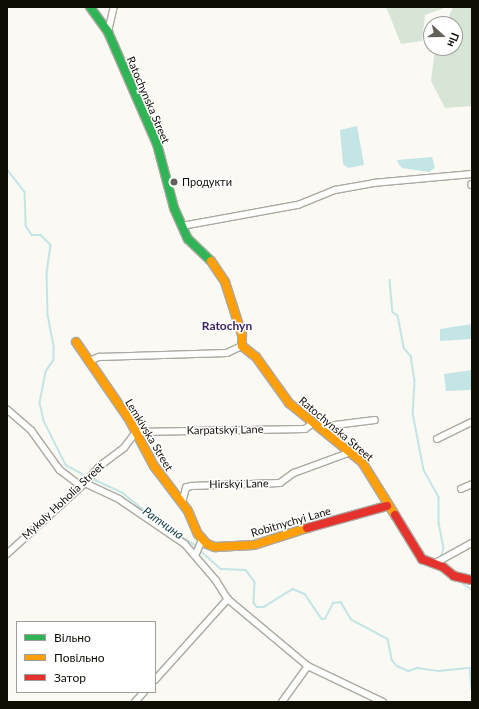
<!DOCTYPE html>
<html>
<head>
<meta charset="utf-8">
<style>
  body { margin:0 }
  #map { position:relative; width:479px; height:709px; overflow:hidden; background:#faf9f4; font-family:Lato,sans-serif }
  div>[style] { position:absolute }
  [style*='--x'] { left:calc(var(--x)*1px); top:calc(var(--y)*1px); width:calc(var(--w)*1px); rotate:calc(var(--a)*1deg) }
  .green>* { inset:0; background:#d7e5d6 }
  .water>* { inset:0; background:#c3e5e5 }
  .stream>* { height:1.5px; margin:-0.75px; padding:0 0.75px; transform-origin:0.75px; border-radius:0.75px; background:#c3e5e5 }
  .roads { filter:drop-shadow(1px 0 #aba9a2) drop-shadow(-1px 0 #aba9a2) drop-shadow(0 1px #aba9a2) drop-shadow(0 -1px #aba9a2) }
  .street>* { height:5.5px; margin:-2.75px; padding:0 2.75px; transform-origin:2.75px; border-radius:2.75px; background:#fefefd }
  .fast>* { height:8px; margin:-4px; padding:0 4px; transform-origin:4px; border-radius:4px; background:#30b455 }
  .slow>* { height:8px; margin:-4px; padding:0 4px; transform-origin:4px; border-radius:4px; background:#ff9f0a }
  .jam>* { height:8px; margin:-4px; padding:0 4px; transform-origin:4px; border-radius:4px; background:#e5322d }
  .dots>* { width:11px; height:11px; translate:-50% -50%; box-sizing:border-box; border:2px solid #fff; border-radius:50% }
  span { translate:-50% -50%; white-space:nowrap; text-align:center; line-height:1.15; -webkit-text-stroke:3px #fff; paint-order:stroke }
  .street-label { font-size:11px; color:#100d05 }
  .poi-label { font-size:11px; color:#100d05 }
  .left { translate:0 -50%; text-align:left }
  .neighbourhood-label { font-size:12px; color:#3c255f; font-weight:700 }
  .water-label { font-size:12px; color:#164345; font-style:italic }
  .frame { position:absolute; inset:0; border:8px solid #100d05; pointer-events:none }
  .legend { position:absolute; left:16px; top:621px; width:140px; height:72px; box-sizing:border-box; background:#fff; border:1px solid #9f9e9b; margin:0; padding:5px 7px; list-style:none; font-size:12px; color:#100d05 }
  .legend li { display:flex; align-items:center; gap:8px; height:20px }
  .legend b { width:20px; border:1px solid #9f9e9b }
  .north { position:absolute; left:423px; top:16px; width:40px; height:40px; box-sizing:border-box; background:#fff; border:1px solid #9f9e9b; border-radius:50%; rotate:111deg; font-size:11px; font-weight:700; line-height:16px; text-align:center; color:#100d05 }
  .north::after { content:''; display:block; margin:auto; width:14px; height:18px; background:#626059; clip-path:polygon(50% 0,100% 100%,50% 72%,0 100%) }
</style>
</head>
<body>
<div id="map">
  <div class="green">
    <div style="clip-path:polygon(386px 7px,447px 7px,425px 15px,422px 41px,401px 44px)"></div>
    <div style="clip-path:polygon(453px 7px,472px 7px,472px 106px,445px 108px,431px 81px,435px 48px,455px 48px,455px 24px,446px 24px)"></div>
  </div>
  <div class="water">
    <div style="clip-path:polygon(357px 126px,364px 165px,348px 168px,343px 164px,340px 130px)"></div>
    <div style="clip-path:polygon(432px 157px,435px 168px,429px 172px,402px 168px,398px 163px,397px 160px)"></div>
    <div style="clip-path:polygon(472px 324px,472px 339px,440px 341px,440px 329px)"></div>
    <div style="clip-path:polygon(472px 370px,472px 390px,446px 391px,444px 374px)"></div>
  </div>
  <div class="stream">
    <div style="--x:7;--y:169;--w:29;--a:52"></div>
    <div style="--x:25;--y:192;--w:34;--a:88"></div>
    <div style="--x:26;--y:226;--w:11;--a:56"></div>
    <div style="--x:32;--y:235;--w:9;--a:0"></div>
    <div style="--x:41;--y:235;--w:14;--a:45"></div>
    <div style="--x:51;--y:245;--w:27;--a:98"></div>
    <div style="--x:47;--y:272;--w:43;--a:88.7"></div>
    <div style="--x:48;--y:315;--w:33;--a:79"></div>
    <div style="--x:54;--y:347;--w:13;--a:90"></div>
    <div style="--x:54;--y:360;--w:14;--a:124"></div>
    <div style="--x:46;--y:372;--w:32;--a:101"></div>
    <div style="--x:40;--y:403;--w:18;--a:77"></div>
    <div style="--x:44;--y:421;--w:49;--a:63.4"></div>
    <div style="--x:66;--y:465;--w:25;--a:29"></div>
    <div style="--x:390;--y:280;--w:32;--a:85"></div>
    <div style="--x:393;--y:312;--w:6;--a:39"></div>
    <div style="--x:398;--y:316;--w:33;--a:79"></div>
    <div style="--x:404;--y:348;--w:11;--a:49"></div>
    <div style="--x:411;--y:356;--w:24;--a:81"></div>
    <div style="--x:415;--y:380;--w:33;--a:93"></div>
    <div style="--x:413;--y:413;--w:58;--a:79.1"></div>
    <div style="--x:424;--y:470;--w:31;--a:61"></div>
    <div style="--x:439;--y:497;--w:26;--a:90"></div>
    <div style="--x:439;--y:523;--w:25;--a:79"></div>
    <div style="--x:444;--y:548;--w:11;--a:105"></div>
    <div style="--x:91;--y:478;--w:35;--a:25"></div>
    <div style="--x:123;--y:493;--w:49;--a:39.2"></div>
    <div style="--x:165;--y:528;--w:31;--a:29"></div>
    <div style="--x:192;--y:543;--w:39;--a:42"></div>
    <div style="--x:221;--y:569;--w:25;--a:2"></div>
    <div style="--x:246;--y:570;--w:15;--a:53"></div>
    <div style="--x:255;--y:582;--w:21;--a:93"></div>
    <div style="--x:254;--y:603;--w:5;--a:53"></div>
    <div style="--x:257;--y:607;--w:7;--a:0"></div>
    <div style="--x:264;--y:607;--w:34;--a:-32"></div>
    <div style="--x:293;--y:589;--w:13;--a:23"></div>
    <div style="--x:305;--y:594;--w:30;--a:56"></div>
    <div style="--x:322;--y:619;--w:3;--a:0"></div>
    <div style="--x:325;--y:619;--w:18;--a:-63"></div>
    <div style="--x:333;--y:603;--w:8;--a:-7"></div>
    <div style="--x:341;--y:602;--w:21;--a:59"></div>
    <div style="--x:352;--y:620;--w:41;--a:27.8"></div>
    <div style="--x:388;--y:639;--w:21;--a:79"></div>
    <div style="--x:392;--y:660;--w:8;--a:50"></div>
    <div style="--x:397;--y:666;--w:13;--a:23"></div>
    <div style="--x:409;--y:671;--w:9;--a:-21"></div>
    <div style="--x:417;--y:668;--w:22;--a:8"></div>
    <div style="--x:439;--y:671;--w:31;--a:-6"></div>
    <div style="--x:470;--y:668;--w:21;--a:85"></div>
    <div style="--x:461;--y:582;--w:14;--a:36"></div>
  </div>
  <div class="roads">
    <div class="street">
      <div style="--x:108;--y:32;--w:26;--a:-77"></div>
      <div style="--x:472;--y:184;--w:1;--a:90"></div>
      <div style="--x:182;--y:226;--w:118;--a:-10.3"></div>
      <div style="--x:298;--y:205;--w:40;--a:-22"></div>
      <div style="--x:335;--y:190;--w:39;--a:-10"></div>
      <div style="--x:373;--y:183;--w:99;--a:-5.2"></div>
      <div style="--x:89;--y:361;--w:11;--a:-22"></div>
      <div style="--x:99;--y:357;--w:128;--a:-1.8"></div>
      <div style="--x:227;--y:353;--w:17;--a:-25"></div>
      <div style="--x:7;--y:409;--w:33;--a:41"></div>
      <div style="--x:32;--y:431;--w:48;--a:54.3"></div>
      <div style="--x:60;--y:470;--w:26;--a:37"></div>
      <div style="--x:319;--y:427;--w:56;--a:-7.1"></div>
      <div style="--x:437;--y:439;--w:39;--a:-26"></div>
      <div style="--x:85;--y:483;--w:38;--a:25"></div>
      <div style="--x:119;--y:499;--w:80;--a:34.3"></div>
      <div style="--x:185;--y:544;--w:48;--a:49.3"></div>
      <div style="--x:216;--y:580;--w:22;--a:58"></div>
      <div style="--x:228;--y:599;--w:104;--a:39.9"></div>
      <div style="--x:308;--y:666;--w:83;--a:25.6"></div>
      <div style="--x:461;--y:489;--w:12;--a:-24"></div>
      <div style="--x:182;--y:503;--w:16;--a:-75"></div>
      <div style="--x:186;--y:488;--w:5;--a:-22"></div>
      <div style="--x:191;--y:486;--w:89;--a:-1.9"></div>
      <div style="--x:280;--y:483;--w:17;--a:-36"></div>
      <div style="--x:294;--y:473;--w:61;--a:-20.2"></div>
      <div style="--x:7;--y:554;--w:105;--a:-42.3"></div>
      <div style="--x:85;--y:483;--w:23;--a:-49"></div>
      <div style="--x:100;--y:466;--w:30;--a:-37"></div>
      <div style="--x:124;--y:448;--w:20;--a:-53"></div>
      <div style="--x:136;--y:432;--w:169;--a:-1"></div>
      <div style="--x:305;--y:429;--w:9;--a:-36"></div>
      <div style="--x:196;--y:554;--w:15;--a:-67"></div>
      <div style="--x:434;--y:564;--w:43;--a:-28.9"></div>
      <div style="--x:155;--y:680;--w:109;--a:-48"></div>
      <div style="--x:135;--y:702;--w:13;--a:-48"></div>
      <div style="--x:282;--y:702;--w:44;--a:-54.2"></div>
    </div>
    <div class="fast">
      <div style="--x:90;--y:7;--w:31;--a:54"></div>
      <div style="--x:108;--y:32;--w:122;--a:66.4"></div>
      <div style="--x:157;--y:144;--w:66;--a:75.1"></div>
      <div style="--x:174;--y:208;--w:34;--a:66"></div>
      <div style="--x:188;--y:239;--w:32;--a:44"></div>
    </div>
    <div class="slow">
      <div style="--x:211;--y:261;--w:25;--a:56"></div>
      <div style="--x:225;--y:282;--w:56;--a:72.2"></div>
      <div style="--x:242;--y:335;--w:11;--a:90"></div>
      <div style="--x:242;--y:346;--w:18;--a:38"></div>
      <div style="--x:256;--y:357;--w:57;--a:54.3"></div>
      <div style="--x:289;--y:403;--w:94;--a:38.9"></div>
      <div style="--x:362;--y:462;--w:62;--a:58.1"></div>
      <div style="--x:76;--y:342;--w:93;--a:55.5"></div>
      <div style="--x:129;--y:419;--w:53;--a:62"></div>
      <div style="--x:154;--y:466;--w:56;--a:52.9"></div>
      <div style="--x:188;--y:511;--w:25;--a:67"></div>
      <div style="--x:198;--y:534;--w:13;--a:48"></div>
      <div style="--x:207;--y:544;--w:9;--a:21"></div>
      <div style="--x:215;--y:547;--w:39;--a:-3"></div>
      <div style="--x:254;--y:545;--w:56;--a:-17.8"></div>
    </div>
    <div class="jam">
      <div style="--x:395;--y:515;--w:52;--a:58.5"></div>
      <div style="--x:422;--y:559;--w:22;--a:21"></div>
      <div style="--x:443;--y:567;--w:14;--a:39"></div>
      <div style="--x:454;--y:576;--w:18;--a:13"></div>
      <div style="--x:307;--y:528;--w:83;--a:-15.4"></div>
    </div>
  </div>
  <div class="dots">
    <div style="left:174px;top:182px;background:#626059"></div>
  </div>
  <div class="street-label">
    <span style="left:148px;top:100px;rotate:67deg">Ratochynska Street</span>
    <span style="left:336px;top:429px;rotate:40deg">Ratochynska Street</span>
    <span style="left:225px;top:430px;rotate:-1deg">Karpatskyi Lane</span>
    <span style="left:149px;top:435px;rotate:59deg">Lemkivska Street</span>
    <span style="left:239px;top:484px;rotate:-1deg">Hirskyi Lane</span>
    <span style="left:63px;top:501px;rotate:-43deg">Mykoly Hoholia Street</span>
    <span style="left:291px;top:522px;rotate:-16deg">Robitnychyi Lane</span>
  </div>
  <div class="poi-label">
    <span class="left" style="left:182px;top:182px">Продукти</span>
  </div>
  <div class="neighbourhood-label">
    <span style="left:227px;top:326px">Ratochyn</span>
  </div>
  <div class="water-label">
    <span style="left:163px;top:523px;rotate:35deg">Ратчина</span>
  </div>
  <div class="frame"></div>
  <ul class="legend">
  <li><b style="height:5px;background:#30b455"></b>Вільно</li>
  <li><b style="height:5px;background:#ff9f0a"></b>Повільно</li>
  <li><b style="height:5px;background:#e5322d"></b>Затор</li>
  </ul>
  <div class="north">Пн</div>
</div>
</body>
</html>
